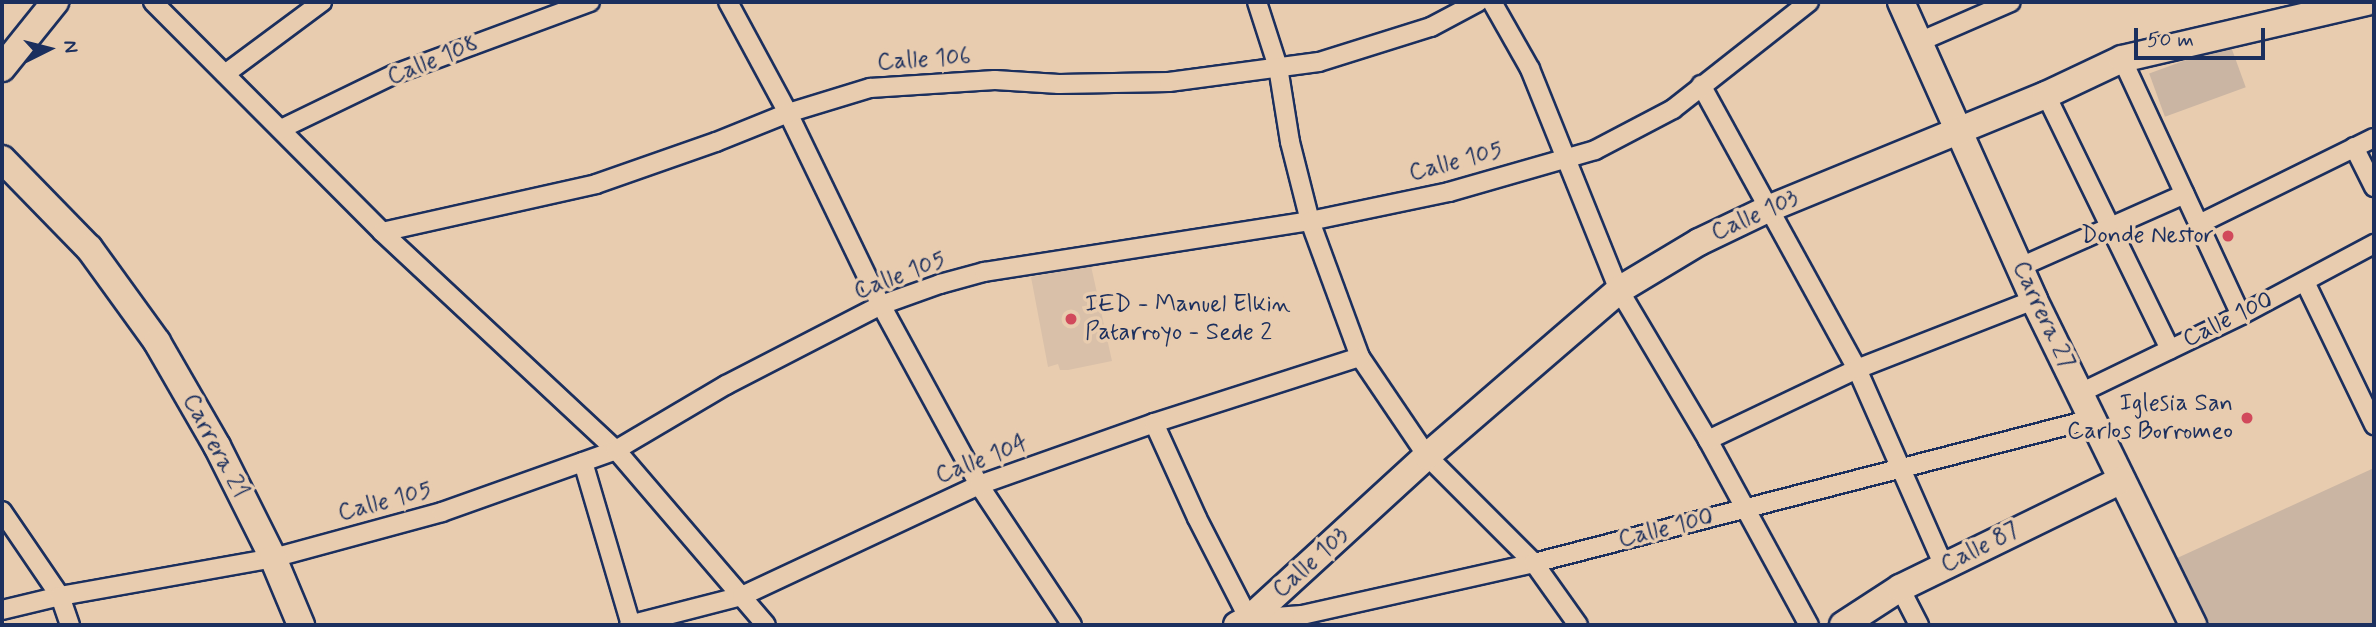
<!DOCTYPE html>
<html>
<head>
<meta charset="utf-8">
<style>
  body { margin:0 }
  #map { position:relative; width:2376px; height:627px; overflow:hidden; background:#e8ccaf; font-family:Mynerve,sans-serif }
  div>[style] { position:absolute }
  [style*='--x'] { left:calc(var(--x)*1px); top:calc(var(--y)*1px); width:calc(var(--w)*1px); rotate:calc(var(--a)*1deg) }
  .built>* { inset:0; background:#d9c0a9 }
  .green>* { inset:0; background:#cab5a3; transform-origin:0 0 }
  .roads { filter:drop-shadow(2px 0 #1b2f5e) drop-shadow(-2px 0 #1b2f5e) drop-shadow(0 2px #1b2f5e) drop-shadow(0 -2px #1b2f5e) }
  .street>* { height:18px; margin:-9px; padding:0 9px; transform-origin:9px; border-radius:9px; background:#e8ccaf }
  .secondary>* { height:26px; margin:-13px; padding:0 13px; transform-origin:13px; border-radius:13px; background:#e8ccaf }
  .dots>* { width:19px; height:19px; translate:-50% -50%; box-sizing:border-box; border:4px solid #e8ccaf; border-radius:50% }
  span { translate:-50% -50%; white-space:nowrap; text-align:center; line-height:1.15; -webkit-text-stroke:7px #e8ccaf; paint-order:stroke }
  .street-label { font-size:24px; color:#1b2f5e }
  .poi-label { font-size:24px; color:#1b2f5e }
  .right { translate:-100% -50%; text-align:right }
  .left { translate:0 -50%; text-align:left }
  .frame { position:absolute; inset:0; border:4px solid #1b2f5e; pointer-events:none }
  .north { position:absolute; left:14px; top:14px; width:70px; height:70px; -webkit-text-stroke:5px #e8ccaf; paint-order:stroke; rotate:84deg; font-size:19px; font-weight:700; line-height:28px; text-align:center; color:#1b2f5e }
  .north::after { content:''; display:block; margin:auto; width:24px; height:32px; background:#1b2f5e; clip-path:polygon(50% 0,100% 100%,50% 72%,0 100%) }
  .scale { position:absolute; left:2134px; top:28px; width:131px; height:32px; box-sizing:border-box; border:4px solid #1b2f5e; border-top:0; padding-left:9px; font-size:21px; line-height:24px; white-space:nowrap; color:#1b2f5e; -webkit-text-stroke:5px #e8ccaf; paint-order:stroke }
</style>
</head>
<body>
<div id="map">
  <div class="built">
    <div style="clip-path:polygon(1091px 266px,1112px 361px,1068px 370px,1060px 370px,1058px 364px,1048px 367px,1031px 277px)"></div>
  </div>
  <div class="green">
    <div style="left:2230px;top:44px;width:46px;height:86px;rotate:70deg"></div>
    <div style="clip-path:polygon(2374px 468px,2374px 625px,2204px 625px,2175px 559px)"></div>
  </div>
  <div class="roads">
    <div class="street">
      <div style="--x:153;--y:2;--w:325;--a:45.1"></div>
      <div style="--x:382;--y:232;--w:320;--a:43"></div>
      <div style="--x:616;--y:450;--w:230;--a:49.4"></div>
      <div style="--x:728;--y:2;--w:126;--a:61.6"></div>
      <div style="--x:788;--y:113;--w:213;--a:64.2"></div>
      <div style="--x:881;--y:305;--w:205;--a:61.4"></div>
      <div style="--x:979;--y:485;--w:168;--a:56.4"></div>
      <div style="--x:1257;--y:2;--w:68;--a:72.1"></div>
      <div style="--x:1278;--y:67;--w:76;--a:80.9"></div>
      <div style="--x:1290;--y:142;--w:81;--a:75.8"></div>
      <div style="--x:1310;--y:221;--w:145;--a:69.8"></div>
      <div style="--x:1360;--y:357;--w:120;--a:55.9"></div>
      <div style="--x:1427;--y:456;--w:151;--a:45"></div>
      <div style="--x:1534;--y:563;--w:76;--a:54.6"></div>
      <div style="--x:1492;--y:2;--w:77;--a:60.4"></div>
      <div style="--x:1530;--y:69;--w:238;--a:68.1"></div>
      <div style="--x:1619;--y:290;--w:174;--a:59.3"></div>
      <div style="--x:1708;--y:440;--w:211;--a:61.4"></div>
      <div style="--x:1919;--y:42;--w:100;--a:-23.5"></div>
      <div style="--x:2122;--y:59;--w:282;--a:65.1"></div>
      <div style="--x:225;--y:74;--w:121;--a:-36.6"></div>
      <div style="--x:1701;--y:85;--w:324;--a:61.2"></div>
      <div style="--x:1857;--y:369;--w:215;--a:66.2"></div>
      <div style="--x:2046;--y:95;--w:283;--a:64"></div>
      <div style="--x:281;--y:129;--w:127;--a:-25.8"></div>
      <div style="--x:395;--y:74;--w:208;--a:-20.3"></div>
      <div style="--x:2354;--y:147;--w:45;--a:63.4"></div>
      <div style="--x:2199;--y:224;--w:195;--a:-26.2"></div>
      <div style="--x:382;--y:232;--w:219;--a:-12.6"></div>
      <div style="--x:596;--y:184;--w:127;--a:-19.3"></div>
      <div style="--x:716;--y:142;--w:78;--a:-21.9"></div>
      <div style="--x:788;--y:113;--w:86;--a:-17"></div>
      <div style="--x:870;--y:88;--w:125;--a:-3.7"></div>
      <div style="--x:995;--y:80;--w:64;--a:3.6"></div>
      <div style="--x:1059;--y:84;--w:110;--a:-1"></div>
      <div style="--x:1169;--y:82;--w:151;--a:-7.6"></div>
      <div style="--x:1319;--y:62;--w:117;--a:-17.4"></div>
      <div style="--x:1431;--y:27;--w:53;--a:-28"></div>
      <div style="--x:2020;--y:267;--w:180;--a:-23.9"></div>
      <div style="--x:2305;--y:282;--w:159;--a:64.2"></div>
      <div style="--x:2080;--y:393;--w:179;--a:-25.8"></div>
      <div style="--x:2241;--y:315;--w:151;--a:-28.1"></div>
      <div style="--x:1154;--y:423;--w:104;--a:65.6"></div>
      <div style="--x:1197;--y:518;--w:114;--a:62.8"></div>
      <div style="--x:1249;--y:619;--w:53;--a:-4.3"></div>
      <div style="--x:1302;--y:615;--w:238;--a:-12.6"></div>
      <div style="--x:1534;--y:563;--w:576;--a:-14.47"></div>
      <div style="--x:1708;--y:440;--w:165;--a:-25.5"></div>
      <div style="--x:1857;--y:369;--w:190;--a:-21.3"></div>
      <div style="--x:583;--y:462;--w:170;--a:73.6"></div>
      <div style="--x:2;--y:511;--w:103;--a:55.7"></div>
      <div style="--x:60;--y:596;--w:31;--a:71"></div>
      <div style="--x:1900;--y:588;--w:42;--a:62.8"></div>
      <div style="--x:2;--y:610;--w:60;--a:-13.6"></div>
      <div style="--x:60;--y:596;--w:216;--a:-10.1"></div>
      <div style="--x:273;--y:558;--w:175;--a:-15.2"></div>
      <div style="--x:442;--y:512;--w:185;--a:-19.6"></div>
      <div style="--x:616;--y:450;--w:128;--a:-30.6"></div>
      <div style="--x:726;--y:385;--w:174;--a:-27.3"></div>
      <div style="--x:881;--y:305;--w:63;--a:-19.6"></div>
      <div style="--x:940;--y:284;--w:46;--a:-15.3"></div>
      <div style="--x:984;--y:272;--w:330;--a:-8.9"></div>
      <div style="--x:1310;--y:221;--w:142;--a:-11.8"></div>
      <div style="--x:1449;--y:192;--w:152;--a:-16"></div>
      <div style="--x:1595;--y:150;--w:88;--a:-27.7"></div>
      <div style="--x:1673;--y:109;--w:173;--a:-38.2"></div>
      <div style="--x:629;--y:625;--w:117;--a:-14.4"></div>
      <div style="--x:742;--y:596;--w:262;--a:-25.1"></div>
      <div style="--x:979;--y:485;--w:186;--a:-19.5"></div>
      <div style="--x:1154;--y:423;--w:216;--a:-17.8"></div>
    </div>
    <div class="secondary">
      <div style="--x:1901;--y:2;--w:326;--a:65.9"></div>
      <div style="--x:2034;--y:300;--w:362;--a:63.9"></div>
      <div style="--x:2;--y:68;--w:85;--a:-51.2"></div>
      <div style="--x:2;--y:159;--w:124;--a:45.7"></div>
      <div style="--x:89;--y:248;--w:116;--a:54.1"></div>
      <div style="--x:157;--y:342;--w:120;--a:60"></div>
      <div style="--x:217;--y:446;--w:125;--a:63.4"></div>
      <div style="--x:273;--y:558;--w:73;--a:67.3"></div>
      <div style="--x:1237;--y:625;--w:13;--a:-27"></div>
      <div style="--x:1249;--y:619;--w:241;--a:-42.5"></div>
      <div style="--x:1427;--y:456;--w:254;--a:-40.8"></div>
      <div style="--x:1619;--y:290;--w:93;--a:-31"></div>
      <div style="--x:1699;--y:242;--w:79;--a:-25.6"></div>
      <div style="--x:1770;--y:208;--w:298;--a:-22.3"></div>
      <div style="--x:2046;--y:95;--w:84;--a:-25.3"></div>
      <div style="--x:2122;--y:59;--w:251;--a:-13.1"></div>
      <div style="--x:1843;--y:625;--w:68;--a:-33"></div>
      <div style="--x:1900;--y:588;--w:246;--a:-26"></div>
    </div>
  </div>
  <div class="dots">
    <div style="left:2228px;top:236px;background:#d1495b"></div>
    <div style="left:1071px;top:319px;background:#d1495b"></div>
    <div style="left:2247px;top:418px;background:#d1495b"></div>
  </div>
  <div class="street-label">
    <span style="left:924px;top:60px;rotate:-4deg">Calle 106</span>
    <span style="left:433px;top:61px;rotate:-22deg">Calle 108</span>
    <span style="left:1456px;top:162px;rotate:-15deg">Calle 105</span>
    <span style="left:1755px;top:216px;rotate:-24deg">Calle 103</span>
    <span style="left:900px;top:276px;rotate:-21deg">Calle 105</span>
    <span style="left:2043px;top:315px;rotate:65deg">Carrera 27</span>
    <span style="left:2228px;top:320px;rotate:-26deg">Calle 100</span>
    <span style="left:215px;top:446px;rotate:62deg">Carrera 21</span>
    <span style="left:982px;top:460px;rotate:-21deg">Calle 104</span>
    <span style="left:385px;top:502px;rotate:-15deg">Calle 105</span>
    <span style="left:1666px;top:529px;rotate:-14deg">Calle 100</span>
    <span style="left:1980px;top:548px;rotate:-27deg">Calle 87</span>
    <span style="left:1311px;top:563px;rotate:-42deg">Calle 103</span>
  </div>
  <div class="poi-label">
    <span class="right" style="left:2214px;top:236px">Donde Nestor</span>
    <span class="left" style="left:1085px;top:319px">IED - Manuel Elkin<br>Patarroyo - Sede 2</span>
    <span class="right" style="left:2233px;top:418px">Iglesia San<br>Carlos Borromeo</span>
  </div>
  <div class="frame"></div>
  <div class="north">N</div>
  <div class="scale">50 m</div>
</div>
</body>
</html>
